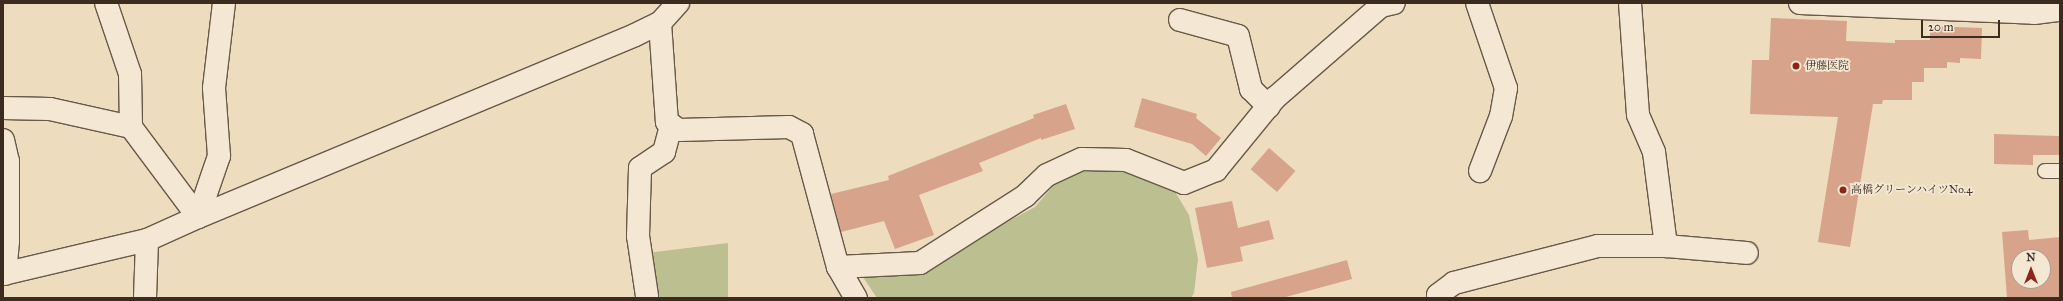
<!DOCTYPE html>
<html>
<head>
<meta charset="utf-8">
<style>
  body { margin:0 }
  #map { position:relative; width:2063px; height:301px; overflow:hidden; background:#eedcbe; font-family:"IM FELL Great Primer","Noto Serif JP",serif }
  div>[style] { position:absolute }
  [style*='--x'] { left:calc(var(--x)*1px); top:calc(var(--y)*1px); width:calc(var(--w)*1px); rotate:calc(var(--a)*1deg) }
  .green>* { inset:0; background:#bcbf8f }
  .building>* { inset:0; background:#d7a38b; transform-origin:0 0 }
  .roads { filter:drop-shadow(1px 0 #685848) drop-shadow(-1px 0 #685848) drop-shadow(0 1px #685848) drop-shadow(0 -1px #685848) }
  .service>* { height:14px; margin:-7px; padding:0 7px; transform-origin:7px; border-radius:7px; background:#f4e8d5 }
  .minor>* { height:22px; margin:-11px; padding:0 11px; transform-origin:11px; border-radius:11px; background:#f4e8d5 }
  .dots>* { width:11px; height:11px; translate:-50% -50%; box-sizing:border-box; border:2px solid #f4e8d5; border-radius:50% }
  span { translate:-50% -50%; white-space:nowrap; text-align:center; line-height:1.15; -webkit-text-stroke:3.5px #f4e8d5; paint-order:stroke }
  .poi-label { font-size:11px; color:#3c2c20 }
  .left { translate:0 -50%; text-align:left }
  .frame { position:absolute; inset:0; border:4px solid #3c2c20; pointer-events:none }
  .north { position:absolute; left:2011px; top:249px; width:40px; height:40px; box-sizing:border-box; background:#f4e8d5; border:1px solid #aa9d8d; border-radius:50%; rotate:0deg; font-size:11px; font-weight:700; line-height:16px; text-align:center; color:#3c2c20 }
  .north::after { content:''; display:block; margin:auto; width:14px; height:18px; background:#8f2418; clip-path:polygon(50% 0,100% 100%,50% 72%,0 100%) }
  .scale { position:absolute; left:1921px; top:20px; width:79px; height:18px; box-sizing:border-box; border:2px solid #3c2c20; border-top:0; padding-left:5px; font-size:12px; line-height:14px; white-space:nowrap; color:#3c2c20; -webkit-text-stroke:3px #f4e8d5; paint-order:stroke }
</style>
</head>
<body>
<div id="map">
  <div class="green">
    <div style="clip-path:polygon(1114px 166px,1174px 190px,1189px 215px,1198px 259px,1194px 293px,1191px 298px,877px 298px,861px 274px,929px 271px,992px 230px,1035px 207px,1054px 185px,1082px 170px)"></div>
    <div style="clip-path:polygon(728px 243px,728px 298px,653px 298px,647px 253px)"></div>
  </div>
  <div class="building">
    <div style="clip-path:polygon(1771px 18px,1847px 21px,1846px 41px,1895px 43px,1895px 40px,1930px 40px,1930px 26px,1982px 28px,1981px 59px,1960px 58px,1960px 63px,1947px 62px,1947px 68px,1924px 68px,1924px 82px,1912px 82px,1912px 100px,1883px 100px,1882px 104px,1873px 104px,1850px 247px,1818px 242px,1838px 117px,1750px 114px,1752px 60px,1769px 60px)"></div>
    <div style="clip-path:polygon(1142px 98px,1197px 114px,1196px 118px,1221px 138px,1206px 156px,1192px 144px,1134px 127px)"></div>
    <div style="clip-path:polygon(1066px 104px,1075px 129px,1041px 140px,1041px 138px,979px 163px,983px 171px,919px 195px,934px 235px,895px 249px,884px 221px,841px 232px,831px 194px,889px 180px,888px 176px,1034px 118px,1033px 115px)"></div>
    <div style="clip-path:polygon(1994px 134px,2060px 136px,2060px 155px,2033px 155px,2033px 165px,1994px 164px)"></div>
    <div style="left:1269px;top:148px;width:35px;height:28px;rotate:41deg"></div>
    <div style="clip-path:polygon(1232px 201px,1238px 228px,1269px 220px,1274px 239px,1240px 247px,1243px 261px,1207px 268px,1195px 208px)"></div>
    <div style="clip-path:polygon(evenodd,2028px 230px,2029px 240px,2060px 237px,2060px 298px,2007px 298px,2002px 232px,2028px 230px,2019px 257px,2043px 257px,2043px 281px,2019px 281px,2019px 257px)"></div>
    <div style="clip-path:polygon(1347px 260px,1352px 279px,1282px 298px,1232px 298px,1231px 292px)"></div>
  </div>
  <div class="roads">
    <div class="service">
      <div style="--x:2045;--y:171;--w:15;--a:0"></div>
    </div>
    <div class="minor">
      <div style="--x:106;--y:3;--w:75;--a:71.3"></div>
      <div style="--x:130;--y:74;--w:53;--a:88.9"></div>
      <div style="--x:131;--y:127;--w:112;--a:53.3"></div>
      <div style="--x:1477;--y:3;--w:90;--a:71.2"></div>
      <div style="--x:1506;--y:88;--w:28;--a:100"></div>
      <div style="--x:1501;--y:116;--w:59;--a:110.9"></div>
      <div style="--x:1630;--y:3;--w:112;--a:85.9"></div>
      <div style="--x:1638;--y:115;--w:40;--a:66.6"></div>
      <div style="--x:1654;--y:152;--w:95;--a:82.7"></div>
      <div style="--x:1666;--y:246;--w:81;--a:4.9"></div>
      <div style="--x:1800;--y:3;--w:234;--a:2.4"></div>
      <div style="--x:2034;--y:13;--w:26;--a:-7"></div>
      <div style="--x:1180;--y:20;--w:60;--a:15.4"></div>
      <div style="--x:1238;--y:36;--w:55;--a:76.2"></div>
      <div style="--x:1251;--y:89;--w:25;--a:45"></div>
      <div style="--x:660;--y:23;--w:99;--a:86"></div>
      <div style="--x:667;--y:122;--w:14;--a:34"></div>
      <div style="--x:679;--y:130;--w:110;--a:-1.6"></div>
      <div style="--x:789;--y:127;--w:15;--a:28"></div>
      <div style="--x:802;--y:134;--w:138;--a:74.9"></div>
      <div style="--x:838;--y:267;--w:36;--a:60"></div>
      <div style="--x:3;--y:108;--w:47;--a:1.2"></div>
      <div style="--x:50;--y:109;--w:83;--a:12.5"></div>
      <div style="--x:3;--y:140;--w:22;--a:77"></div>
      <div style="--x:8;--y:161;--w:80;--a:90"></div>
      <div style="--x:8;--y:241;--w:33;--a:95"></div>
      <div style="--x:198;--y:217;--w:65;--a:-71"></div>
      <div style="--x:219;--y:156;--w:68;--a:-94.2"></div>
      <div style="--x:214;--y:88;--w:86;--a:-83.3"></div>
      <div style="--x:838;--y:267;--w:82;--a:-2.8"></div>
      <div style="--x:920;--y:263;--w:125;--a:-32.5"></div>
      <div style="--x:1025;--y:196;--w:30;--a:-44"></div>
      <div style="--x:1047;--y:175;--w:38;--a:-25"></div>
      <div style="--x:1082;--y:159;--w:44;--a:1.3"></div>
      <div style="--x:1126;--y:160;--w:62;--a:21.6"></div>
      <div style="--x:1184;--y:183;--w:35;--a:-22"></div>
      <div style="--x:1216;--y:170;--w:93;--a:-50.7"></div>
      <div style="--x:1275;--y:98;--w:140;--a:-41"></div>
      <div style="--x:1381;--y:6;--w:13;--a:-13"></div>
      <div style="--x:3;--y:274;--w:148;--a:-13.3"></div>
      <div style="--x:147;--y:240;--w:56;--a:-24.3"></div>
      <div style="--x:198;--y:217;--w:473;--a:-22.6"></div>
      <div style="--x:635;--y:35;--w:28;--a:-26"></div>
      <div style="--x:660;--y:23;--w:27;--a:-48"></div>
      <div style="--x:647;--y:296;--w:61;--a:-98.5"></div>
      <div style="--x:638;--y:236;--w:68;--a:-88.3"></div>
      <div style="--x:640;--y:168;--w:29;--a:-34"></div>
      <div style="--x:664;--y:152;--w:28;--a:-75"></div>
      <div style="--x:145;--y:298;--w:58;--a:-88"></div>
      <div style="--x:1439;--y:298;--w:3;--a:-108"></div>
      <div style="--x:1438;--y:295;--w:20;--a:-37"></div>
      <div style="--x:1454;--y:283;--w:149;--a:-14.4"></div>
      <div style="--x:1598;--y:246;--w:68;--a:0"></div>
    </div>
  </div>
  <div class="dots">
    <div style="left:1796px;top:66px;background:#8f2418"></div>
    <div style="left:1843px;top:190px;background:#8f2418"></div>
  </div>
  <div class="poi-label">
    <span class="left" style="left:1805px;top:66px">伊藤医院</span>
    <span class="left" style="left:1851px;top:190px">高橋グリーンハイツNo.4</span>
  </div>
  <div class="frame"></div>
  <div class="north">N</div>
  <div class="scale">20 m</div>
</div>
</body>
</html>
